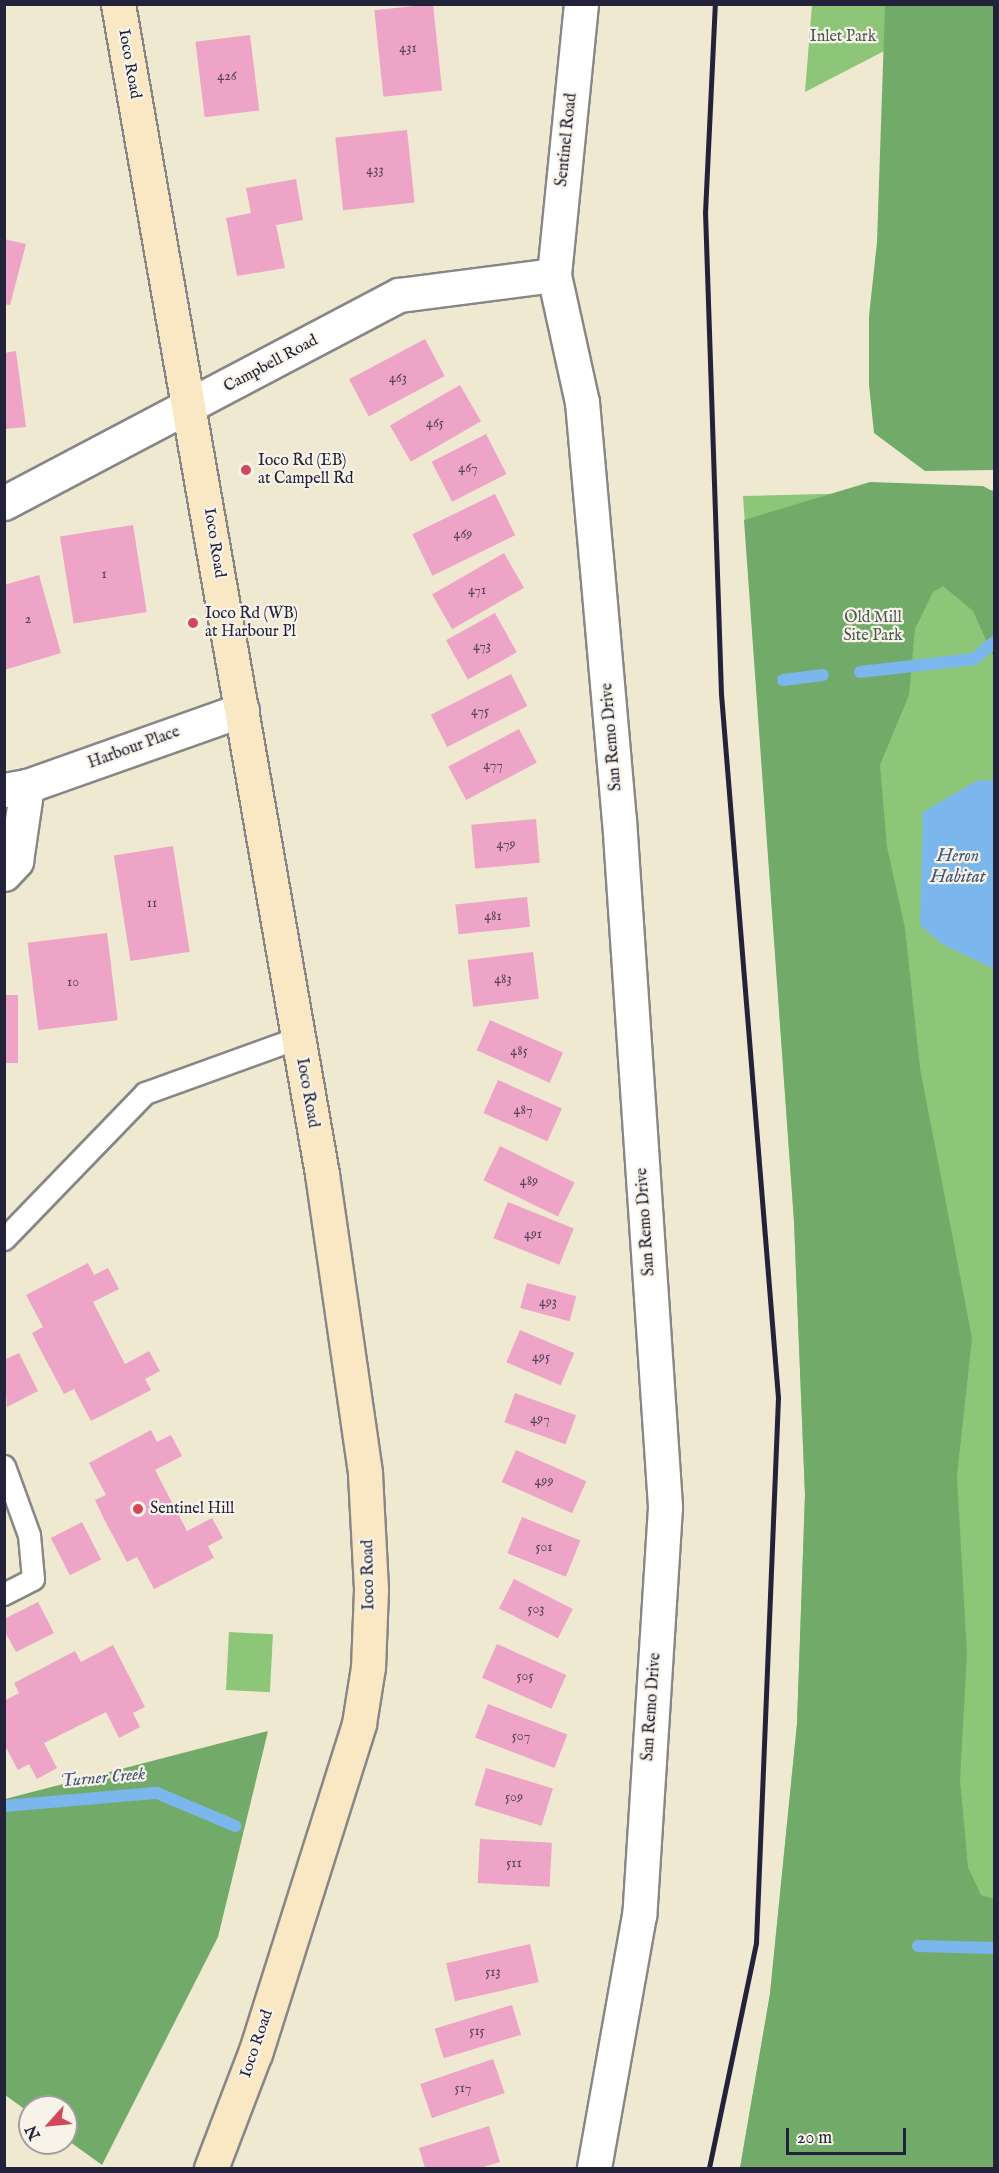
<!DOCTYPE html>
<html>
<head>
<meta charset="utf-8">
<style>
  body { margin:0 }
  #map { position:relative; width:999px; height:2173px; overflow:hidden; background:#efe9d1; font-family:"IM FELL English",serif }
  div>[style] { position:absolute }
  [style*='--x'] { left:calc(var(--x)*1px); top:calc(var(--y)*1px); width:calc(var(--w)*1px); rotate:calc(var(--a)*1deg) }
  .green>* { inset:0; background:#8ec679; transform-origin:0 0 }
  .forest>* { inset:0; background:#72ab69 }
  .water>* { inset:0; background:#7bb6ed }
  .stream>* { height:12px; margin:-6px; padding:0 6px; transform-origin:6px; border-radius:6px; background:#7bb6ed }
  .building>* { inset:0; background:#eea4c6; transform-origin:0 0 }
  .roads { filter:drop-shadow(2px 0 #888686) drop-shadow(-2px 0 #888686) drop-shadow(0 2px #888686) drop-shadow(0 -2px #888686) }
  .lane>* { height:21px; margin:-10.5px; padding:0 10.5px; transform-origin:10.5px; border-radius:10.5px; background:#fff }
  .street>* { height:33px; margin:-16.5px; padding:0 16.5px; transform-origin:16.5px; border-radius:16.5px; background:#fff }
  .secondary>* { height:33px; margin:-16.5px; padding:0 16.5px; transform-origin:16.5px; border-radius:16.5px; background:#fae7c3 }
  .rail>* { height:4.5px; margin:-2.25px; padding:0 2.25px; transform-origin:2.25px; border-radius:2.25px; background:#22223b }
  .dots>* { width:16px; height:16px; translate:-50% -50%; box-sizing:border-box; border:3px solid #f7f3e8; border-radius:50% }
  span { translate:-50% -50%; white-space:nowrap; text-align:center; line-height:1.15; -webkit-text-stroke:4.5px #f7f3e8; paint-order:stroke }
  .number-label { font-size:14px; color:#55425e }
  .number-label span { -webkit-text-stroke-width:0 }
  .park-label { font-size:16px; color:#485b51 }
  .street-label { font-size:16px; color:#22223b }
  .poi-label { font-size:16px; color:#22223b }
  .left { translate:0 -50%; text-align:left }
  .water-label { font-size:18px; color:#415679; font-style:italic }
  .frame { position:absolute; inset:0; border:6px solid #22223b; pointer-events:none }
  .north { position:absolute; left:18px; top:2095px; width:60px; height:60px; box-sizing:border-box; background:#f7f3e8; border:2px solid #a29fa3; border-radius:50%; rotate:243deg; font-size:16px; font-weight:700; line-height:24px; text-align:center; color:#22223b }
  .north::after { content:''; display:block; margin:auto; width:21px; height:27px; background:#d1495b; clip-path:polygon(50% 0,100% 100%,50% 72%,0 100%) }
  .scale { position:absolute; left:786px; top:2128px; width:120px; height:27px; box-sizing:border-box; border:3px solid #22223b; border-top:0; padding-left:8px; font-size:18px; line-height:21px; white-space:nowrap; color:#22223b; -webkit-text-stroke:4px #f7f3e8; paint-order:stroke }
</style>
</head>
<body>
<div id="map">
  <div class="green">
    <div style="clip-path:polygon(812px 5px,973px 5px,805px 92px)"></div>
    <div style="clip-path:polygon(994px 490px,994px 2168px,740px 2168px,770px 1994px,797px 1724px,805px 1495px,794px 1221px,743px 496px)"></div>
    <div style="left:229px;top:1632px;width:44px;height:58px;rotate:3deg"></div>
  </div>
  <div class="forest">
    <div style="clip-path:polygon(885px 5px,994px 5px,994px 470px,925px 471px,874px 433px,869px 385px,869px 316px,877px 242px)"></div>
    <div style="clip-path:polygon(870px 482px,983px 486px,994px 492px,994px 658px,973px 611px,943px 586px,933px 592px,915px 629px,909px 695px,880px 765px,887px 847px,905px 928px,920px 1068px,972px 1338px,957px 1476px,967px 1654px,960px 1779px,968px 1867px,981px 1895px,994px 1899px,994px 2168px,740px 2168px,770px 1994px,797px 1724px,805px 1495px,794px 1221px,744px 520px)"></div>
    <div style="clip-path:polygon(268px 1731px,218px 1937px,102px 2165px,66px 2139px,66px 2107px,30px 2107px,30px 2113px,5px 2095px,5px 1799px)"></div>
  </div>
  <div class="water">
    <div style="clip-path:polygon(978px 780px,994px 781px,994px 969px,942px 944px,920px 925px,923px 812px)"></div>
  </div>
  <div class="stream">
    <div style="--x:860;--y:672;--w:115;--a:-6.5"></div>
    <div style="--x:974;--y:659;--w:26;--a:-40"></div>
    <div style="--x:783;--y:680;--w:40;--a:-7.1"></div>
    <div style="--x:4;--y:1806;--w:154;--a:-4.9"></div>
    <div style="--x:157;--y:1793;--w:85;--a:22.9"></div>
    <div style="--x:918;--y:1946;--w:76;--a:1.5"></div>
  </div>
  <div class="building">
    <div style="left:433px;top:4px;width:87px;height:59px;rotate:84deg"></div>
    <div style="left:250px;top:35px;width:76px;height:55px;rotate:83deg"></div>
    <div style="left:407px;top:130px;width:73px;height:72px;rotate:84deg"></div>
    <div style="clip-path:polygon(296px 179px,303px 220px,276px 225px,285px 268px,237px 276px,226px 218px,251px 213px,246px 188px)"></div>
    <div style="clip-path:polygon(4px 239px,26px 244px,10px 305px,4px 304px)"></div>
    <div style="left:425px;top:339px;width:42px;height:86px;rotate:62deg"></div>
    <div style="clip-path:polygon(16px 351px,26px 427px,4px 429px,4px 353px)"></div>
    <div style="left:460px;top:385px;width:42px;height:81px;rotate:60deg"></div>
    <div style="left:486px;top:434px;width:45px;height:61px;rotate:63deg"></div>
    <div style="left:495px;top:494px;width:46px;height:92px;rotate:64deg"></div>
    <div style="left:133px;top:525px;width:88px;height:74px;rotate:81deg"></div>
    <div style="left:504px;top:553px;width:40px;height:83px;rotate:60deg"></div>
    <div style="clip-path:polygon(39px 575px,61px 653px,4px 670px,4px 585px)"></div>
    <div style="left:495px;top:613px;width:45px;height:56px;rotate:61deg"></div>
    <div style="left:511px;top:674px;width:36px;height:90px;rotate:63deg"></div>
    <div style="left:519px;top:729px;width:38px;height:80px;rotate:62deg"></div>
    <div style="left:536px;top:819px;width:44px;height:65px;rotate:85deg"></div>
    <div style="left:173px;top:846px;width:107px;height:60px;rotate:81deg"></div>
    <div style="left:527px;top:897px;width:30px;height:72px;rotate:84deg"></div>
    <div style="left:107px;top:933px;width:88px;height:80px;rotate:83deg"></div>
    <div style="left:533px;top:952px;width:47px;height:66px;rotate:83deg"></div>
    <div style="left:4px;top:995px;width:14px;height:68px"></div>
    <div style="left:490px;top:1020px;width:80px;height:33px;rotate:24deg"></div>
    <div style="left:498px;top:1080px;width:70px;height:36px;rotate:24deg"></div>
    <div style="left:500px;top:1146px;width:83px;height:38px;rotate:26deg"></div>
    <div style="left:508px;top:1202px;width:71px;height:39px;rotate:22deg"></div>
    <div style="clip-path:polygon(88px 1263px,94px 1275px,108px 1268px,119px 1289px,93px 1302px,125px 1364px,149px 1351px,160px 1371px,145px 1379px,151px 1390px,91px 1421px,74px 1389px,64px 1394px,41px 1351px,32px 1333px,43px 1327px,26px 1295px)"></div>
    <div style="left:527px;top:1283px;width:51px;height:26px;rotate:15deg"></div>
    <div style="left:520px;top:1330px;width:59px;height:35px;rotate:23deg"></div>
    <div style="clip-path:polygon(19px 1353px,38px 1391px,7px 1407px,4px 1360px)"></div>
    <div style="left:515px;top:1393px;width:65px;height:31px;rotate:20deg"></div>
    <div style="clip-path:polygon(151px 1430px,157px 1442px,171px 1435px,182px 1456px,155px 1470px,187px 1531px,212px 1518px,223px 1538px,208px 1546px,214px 1558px,154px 1589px,137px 1557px,127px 1562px,104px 1519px,95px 1500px,106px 1495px,89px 1463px)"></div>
    <div style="left:516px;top:1450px;width:77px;height:35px;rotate:24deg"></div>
    <div style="left:522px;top:1517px;width:63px;height:39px;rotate:22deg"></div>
    <div style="left:82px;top:1522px;width:42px;height:35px;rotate:63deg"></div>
    <div style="left:514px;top:1579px;width:66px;height:33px;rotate:27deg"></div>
    <div style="clip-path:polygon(38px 1602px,54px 1633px,16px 1652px,4px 1630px,4px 1619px)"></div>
    <div style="left:497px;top:1644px;width:76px;height:37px;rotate:24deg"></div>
    <div style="clip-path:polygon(113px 1645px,145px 1707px,133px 1713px,140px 1727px,119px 1738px,106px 1712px,44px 1743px,57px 1768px,37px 1779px,29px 1764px,18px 1770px,4px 1744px,4px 1701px,19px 1693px,14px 1683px,75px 1651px,81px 1662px)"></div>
    <div style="left:488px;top:1704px;width:85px;height:36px;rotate:21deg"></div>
    <div style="left:486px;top:1768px;width:70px;height:39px;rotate:17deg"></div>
    <div style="left:480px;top:1839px;width:72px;height:44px;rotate:3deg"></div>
    <div style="left:530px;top:1944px;width:39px;height:86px;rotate:77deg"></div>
    <div style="left:512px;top:2005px;width:31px;height:81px;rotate:73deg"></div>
    <div style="left:493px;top:2059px;width:36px;height:77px;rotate:71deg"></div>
    <div style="clip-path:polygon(489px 2126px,500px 2162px,480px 2168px,425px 2168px,419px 2148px)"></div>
  </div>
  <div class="roads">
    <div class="lane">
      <div style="--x:4;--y:1239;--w:203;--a:-46"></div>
      <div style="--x:145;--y:1093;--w:162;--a:-19.9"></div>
      <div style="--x:4;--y:1466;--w:73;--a:70.1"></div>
      <div style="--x:29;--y:1535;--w:44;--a:84.8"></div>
      <div style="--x:33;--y:1579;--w:33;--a:153"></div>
    </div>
    <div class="street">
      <div style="--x:581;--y:4;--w:272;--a:95.7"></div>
      <div style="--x:554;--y:275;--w:130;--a:77.6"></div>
      <div style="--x:582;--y:402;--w:157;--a:84.9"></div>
      <div style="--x:596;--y:558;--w:262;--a:85"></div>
      <div style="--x:619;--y:819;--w:690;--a:86.17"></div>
      <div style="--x:665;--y:1507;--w:409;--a:93.6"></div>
      <div style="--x:639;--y:1915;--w:257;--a:100.1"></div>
      <div style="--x:4;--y:503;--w:446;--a:-27.8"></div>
      <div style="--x:399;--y:295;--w:156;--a:-7.4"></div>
      <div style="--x:4;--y:790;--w:23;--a:-10"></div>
      <div style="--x:27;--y:786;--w:228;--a:-19.5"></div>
      <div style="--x:4;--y:874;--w:18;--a:-47"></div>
      <div style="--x:16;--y:861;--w:76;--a:-81.7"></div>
    </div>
    <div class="secondary">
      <div style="--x:118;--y:4;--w:1188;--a:80.11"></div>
      <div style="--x:322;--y:1174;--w:303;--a:81.8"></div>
      <div style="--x:365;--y:1474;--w:116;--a:87"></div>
      <div style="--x:371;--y:1590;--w:77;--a:92.2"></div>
      <div style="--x:368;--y:1667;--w:58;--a:99"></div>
      <div style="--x:359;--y:1724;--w:345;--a:107.5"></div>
      <div style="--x:255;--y:2053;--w:123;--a:110.9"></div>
    </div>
  </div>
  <div class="rail">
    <div style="--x:709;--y:2168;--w:230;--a:-78.2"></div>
    <div style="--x:756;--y:1943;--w:545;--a:-87.69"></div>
    <div style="--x:778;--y:1398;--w:706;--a:-94.63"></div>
    <div style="--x:721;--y:694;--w:481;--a:-91.9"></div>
    <div style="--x:705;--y:213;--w:209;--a:-87.3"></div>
  </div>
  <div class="dots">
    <div style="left:246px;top:470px;background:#d1495b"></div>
    <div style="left:193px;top:623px;background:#d1495b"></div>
    <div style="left:138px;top:1509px;background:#d1495b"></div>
  </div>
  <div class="number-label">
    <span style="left:408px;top:48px">431</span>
    <span style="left:227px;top:76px">426</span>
    <span style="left:375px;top:170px">433</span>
    <span style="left:398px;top:378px">463</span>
    <span style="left:435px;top:423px">465</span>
    <span style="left:468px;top:468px">467</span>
    <span style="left:463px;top:534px">469</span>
    <span style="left:104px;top:574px">1</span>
    <span style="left:477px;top:590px">471</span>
    <span style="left:28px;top:619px">2</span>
    <span style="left:482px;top:646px">473</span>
    <span style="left:480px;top:711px">475</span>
    <span style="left:493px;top:765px">477</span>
    <span style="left:506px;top:844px">479</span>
    <span style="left:152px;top:903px">11</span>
    <span style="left:493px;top:916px">481</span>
    <span style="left:503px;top:979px">483</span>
    <span style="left:73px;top:982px">10</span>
    <span style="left:519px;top:1051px">485</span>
    <span style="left:523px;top:1110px">487</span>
    <span style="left:529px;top:1181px">489</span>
    <span style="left:533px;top:1234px">491</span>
    <span style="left:548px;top:1302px">493</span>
    <span style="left:541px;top:1357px">495</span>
    <span style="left:540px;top:1419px">497</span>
    <span style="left:544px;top:1481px">499</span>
    <span style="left:544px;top:1547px">501</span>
    <span style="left:536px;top:1609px">503</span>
    <span style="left:525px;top:1676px">505</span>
    <span style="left:521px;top:1736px">507</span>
    <span style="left:514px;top:1797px">509</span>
    <span style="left:514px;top:1863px">511</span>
    <span style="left:493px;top:1972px">513</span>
    <span style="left:477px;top:2031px">515</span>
    <span style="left:463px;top:2088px">517</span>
  </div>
  <div class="park-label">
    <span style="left:843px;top:37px">Inlet Park</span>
    <span style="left:873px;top:627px">Old Mill<br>Site Park</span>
  </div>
  <div class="street-label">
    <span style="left:129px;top:64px;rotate:80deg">Ioco Road</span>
    <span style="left:567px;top:140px;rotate:-84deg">Sentinel Road</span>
    <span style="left:271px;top:364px;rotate:-28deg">Campbell Road</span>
    <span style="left:214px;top:543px;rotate:81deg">Ioco Road</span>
    <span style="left:612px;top:737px;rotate:-95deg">San Remo Drive</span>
    <span style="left:134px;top:748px;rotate:-20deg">Harbour Place</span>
    <span style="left:307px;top:1093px;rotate:80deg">Ioco Road</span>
    <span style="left:646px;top:1222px;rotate:-94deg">San Remo Drive</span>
    <span style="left:369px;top:1575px;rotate:-91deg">Ioco Road</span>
    <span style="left:652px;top:1707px;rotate:-86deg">San Remo Drive</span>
    <span style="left:257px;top:2044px;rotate:-71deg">Ioco Road</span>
  </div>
  <div class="poi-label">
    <span class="left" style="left:258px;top:470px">Ioco Rd (EB)<br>at Campell Rd</span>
    <span class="left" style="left:205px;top:623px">Ioco Rd (WB)<br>at Harbour Pl</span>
    <span class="left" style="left:150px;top:1509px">Sentinel Hill</span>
  </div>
  <div class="water-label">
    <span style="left:958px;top:868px">Heron<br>Habitat</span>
    <span style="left:103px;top:1779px;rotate:-5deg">Turner Creek</span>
  </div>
  <div class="frame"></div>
  <div class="north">N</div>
  <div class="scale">20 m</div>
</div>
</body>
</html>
